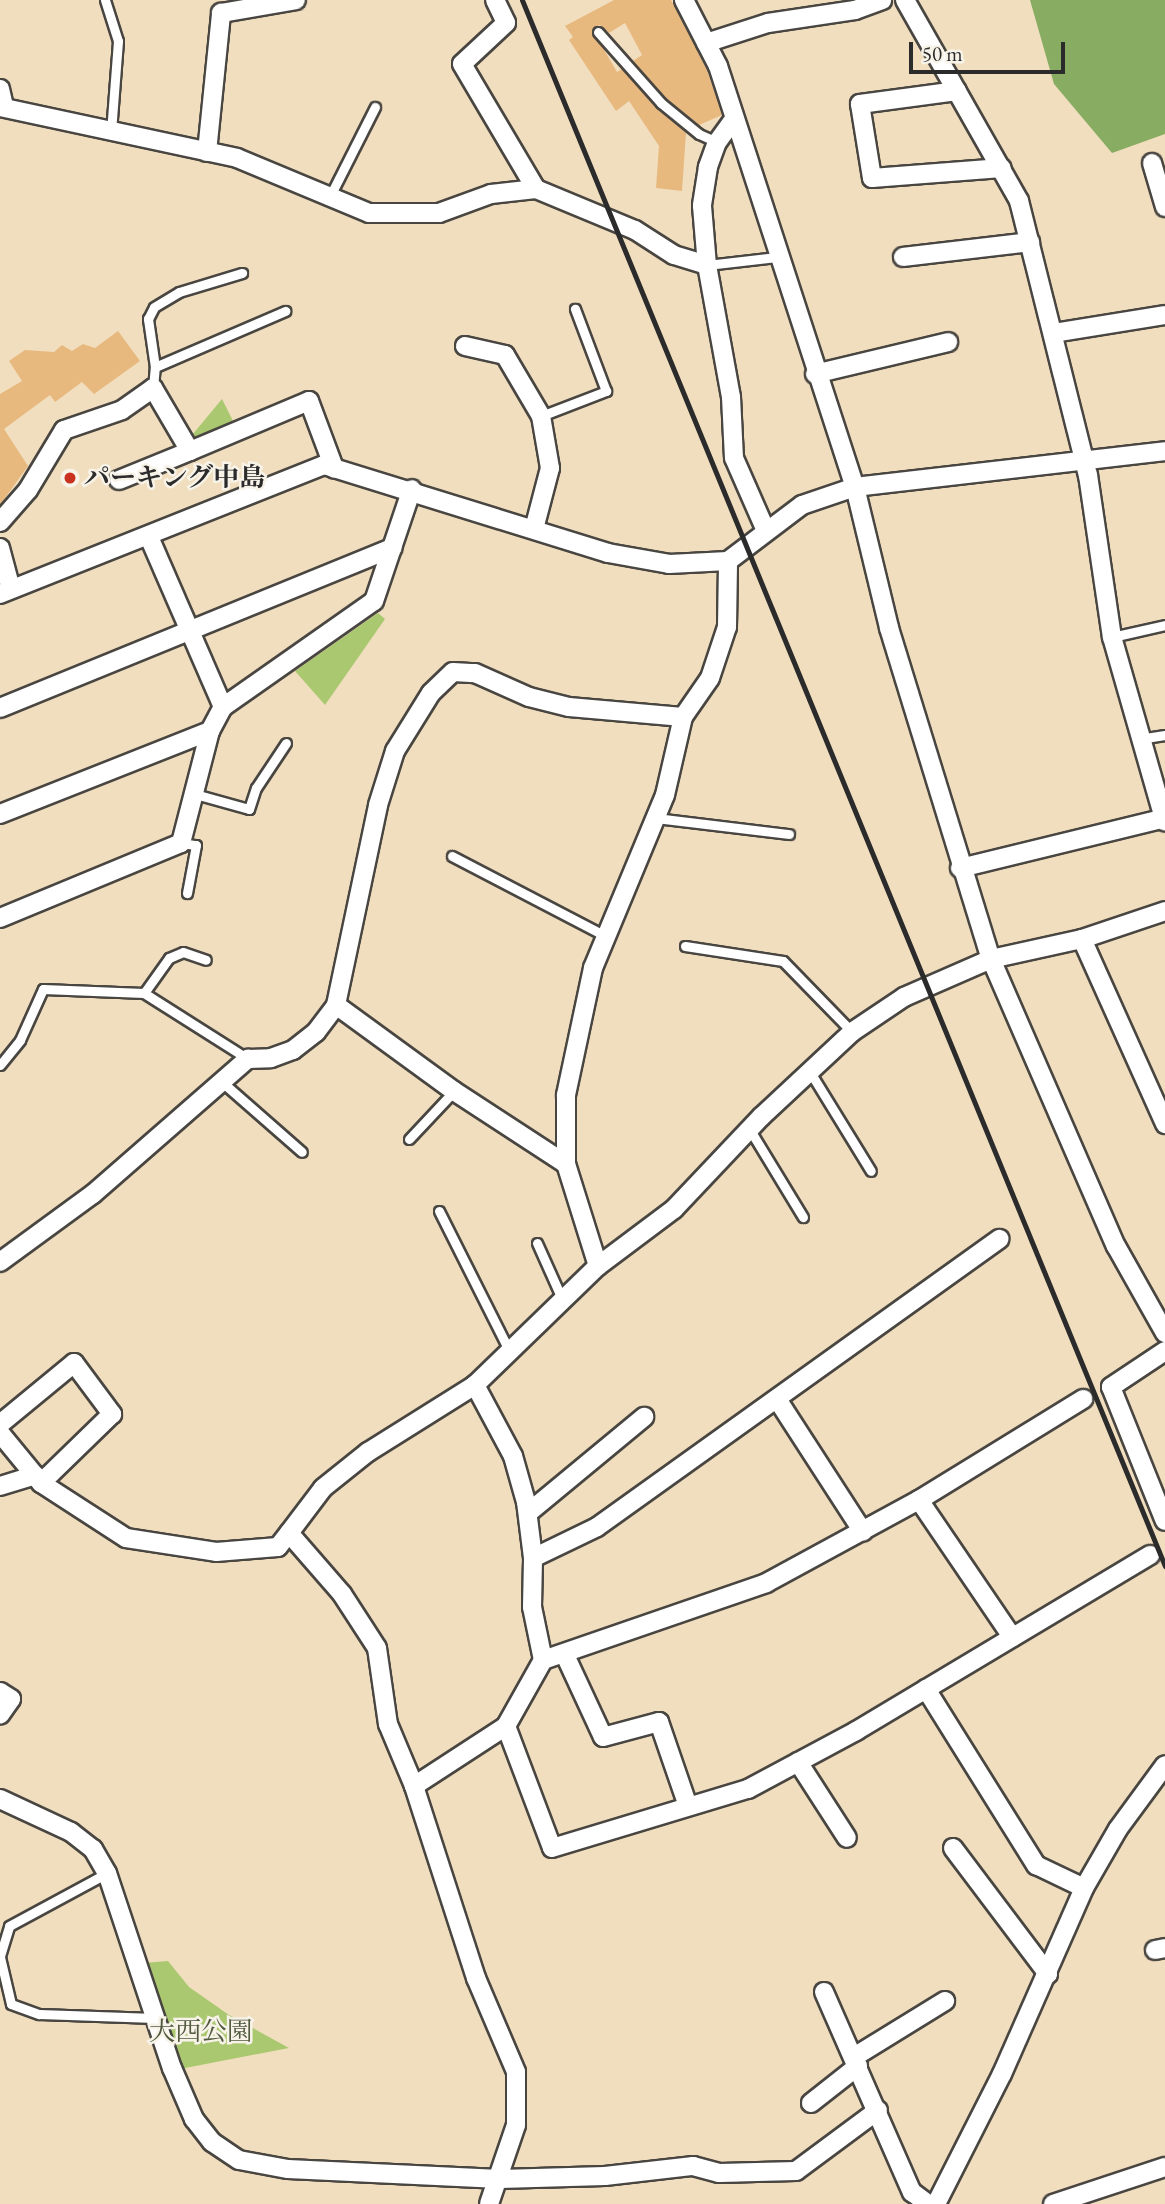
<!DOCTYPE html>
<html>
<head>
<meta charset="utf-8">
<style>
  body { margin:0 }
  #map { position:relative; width:1165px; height:2204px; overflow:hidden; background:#f1debf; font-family:"EB Garamond","Noto Serif JP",serif }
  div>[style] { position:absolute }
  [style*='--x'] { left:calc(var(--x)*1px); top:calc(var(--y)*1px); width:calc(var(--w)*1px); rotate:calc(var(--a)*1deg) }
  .green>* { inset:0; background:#aac86f }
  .forest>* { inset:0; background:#87ac62 }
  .building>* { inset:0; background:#e8b97e }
  .roads { filter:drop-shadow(2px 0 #494641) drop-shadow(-2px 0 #494641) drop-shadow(0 2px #494641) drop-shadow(0 -2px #494641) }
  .lane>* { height:9px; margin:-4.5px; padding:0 4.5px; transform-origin:4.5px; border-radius:4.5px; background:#fff }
  .street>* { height:18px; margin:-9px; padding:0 9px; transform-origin:9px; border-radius:9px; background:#fff }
  .rail>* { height:5px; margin:-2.5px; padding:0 2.5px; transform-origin:2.5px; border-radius:2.5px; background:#2b2b2b }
  .dots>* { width:19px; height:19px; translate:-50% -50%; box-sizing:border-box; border:4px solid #f7f3e8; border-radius:50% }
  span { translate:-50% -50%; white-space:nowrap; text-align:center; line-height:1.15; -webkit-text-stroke:5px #f7f3e8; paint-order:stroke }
  .poi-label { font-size:26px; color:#2b2b2b; font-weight:700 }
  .left { translate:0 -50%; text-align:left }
  .park-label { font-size:26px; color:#515a3f }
  .scale { position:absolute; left:909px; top:42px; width:156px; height:32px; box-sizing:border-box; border:4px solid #2b2b2b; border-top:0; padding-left:9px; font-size:21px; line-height:24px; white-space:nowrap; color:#2b2b2b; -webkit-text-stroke:5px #f7f3e8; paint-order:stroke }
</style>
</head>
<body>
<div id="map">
  <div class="green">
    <div style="clip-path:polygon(222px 399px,234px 423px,190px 444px,188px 440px)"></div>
    <div style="clip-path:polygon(378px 613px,385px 619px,325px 705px,295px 671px)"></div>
    <div style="clip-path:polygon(168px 1961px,189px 1987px,229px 2015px,289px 2048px,180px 2069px,143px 1963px)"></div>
  </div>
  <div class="forest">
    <div style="clip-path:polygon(1030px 0,1165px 0,1165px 134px,1112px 153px,1054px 84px)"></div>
  </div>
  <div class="building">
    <div style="clip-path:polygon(614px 0,671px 0,707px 70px,722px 115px,699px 125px,666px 98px,633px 61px,642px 55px,625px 23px,609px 33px,600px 25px,592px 29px,617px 72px,622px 69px,656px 108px,686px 133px,682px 191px,656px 188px,659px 146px,629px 101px,616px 111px,569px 40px,573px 37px,565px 26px)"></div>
    <div style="clip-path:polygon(118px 331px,140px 361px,94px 394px,82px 382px,55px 402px,50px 395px,4px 429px,28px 466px,0 505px,0 394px,22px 381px,9px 361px,25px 350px,54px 352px,62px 345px,72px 351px,83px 344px,95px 348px)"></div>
  </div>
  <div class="roads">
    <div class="lane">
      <div style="--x:105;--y:0;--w:43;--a:72.4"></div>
      <div style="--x:118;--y:41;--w:90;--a:94.4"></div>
      <div style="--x:598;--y:32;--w:95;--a:48.4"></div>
      <div style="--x:661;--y:103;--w:49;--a:39.2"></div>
      <div style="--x:699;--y:134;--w:20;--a:24"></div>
      <div style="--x:329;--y:198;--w:102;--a:-63.2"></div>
      <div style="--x:707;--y:265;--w:70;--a:-6.5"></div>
      <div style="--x:155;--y:367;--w:49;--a:-98.3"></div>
      <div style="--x:148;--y:319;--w:13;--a:-63"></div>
      <div style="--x:154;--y:307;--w:29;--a:-31"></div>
      <div style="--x:179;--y:292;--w:66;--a:-16.8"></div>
      <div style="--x:153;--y:388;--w:21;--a:-85"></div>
      <div style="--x:155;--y:367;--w:142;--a:-23.3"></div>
      <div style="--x:541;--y:416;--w:70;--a:-21"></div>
      <div style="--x:606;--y:391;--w:88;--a:-110.7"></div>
      <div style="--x:1112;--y:637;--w:54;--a:-12.8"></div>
      <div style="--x:1139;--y:739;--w:26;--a:-9"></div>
      <div style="--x:195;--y:794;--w:56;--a:15.5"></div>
      <div style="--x:249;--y:809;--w:22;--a:-72"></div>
      <div style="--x:256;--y:788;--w:54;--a:-56.3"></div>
      <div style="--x:656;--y:818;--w:134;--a:6.9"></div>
      <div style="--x:181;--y:843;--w:15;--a:8"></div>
      <div style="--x:196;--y:845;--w:49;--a:100.6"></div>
      <div style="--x:452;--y:856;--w:174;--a:27.5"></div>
      <div style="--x:685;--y:946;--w:99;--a:8.7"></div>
      <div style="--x:783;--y:961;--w:99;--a:45.8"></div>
      <div style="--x:144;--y:993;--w:123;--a:32.4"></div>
      <div style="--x:0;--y:1065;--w:32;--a:-51"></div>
      <div style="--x:20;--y:1040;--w:56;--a:-65.7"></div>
      <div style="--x:43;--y:989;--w:101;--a:2.3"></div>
      <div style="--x:144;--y:993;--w:43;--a:-54.5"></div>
      <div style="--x:169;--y:958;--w:15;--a:-23"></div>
      <div style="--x:183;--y:952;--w:24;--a:19"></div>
      <div style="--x:810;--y:1072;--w:116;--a:58.4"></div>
      <div style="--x:222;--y:1082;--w:106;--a:41.2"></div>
      <div style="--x:750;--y:1130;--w:102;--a:58.7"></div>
      <div style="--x:409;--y:1139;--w:66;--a:-46.8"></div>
      <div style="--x:439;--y:1211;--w:158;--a:63.3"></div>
      <div style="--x:537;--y:1243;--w:64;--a:65.9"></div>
      <div style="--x:0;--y:1956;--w:31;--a:-73"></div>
      <div style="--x:9;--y:1926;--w:111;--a:-28.4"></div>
      <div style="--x:0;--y:1957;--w:48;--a:76.8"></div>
      <div style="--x:11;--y:2004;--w:30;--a:20"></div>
      <div style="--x:39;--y:2014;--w:116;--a:2"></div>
    </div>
    <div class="street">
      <div style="--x:495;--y:0;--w:25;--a:64"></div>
      <div style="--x:506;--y:23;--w:60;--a:137"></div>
      <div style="--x:462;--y:64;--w:145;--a:59.4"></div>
      <div style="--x:684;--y:0;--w:74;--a:62.7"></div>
      <div style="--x:718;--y:66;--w:443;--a:72"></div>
      <div style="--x:855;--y:487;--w:145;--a:76.4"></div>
      <div style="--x:889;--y:628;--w:346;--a:72.9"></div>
      <div style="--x:991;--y:959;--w:313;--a:66.5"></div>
      <div style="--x:1116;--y:1246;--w:100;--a:60.6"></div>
      <div style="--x:905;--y:0;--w:231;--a:60.4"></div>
      <div style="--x:1019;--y:201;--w:283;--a:75.9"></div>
      <div style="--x:1088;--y:475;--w:164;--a:81.6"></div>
      <div style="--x:1112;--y:637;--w:192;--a:74"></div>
      <div style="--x:706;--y:43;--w:65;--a:-17.9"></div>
      <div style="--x:768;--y:23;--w:88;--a:-8.5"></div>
      <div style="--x:855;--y:10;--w:29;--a:-20"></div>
      <div style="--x:0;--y:89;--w:18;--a:77"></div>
      <div style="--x:957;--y:91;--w:98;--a:172.4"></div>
      <div style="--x:860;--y:104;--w:75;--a:80.8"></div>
      <div style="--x:872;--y:178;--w:130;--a:-4.4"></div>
      <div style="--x:0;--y:107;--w:242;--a:12.1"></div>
      <div style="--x:237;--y:158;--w:143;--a:22.6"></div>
      <div style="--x:369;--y:213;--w:70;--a:0"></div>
      <div style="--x:439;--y:213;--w:55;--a:-20.1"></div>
      <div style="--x:491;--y:194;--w:45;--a:-6.3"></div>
      <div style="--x:536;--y:189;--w:107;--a:22.5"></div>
      <div style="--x:635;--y:230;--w:46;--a:32.7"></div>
      <div style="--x:674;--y:255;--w:34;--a:17"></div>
      <div style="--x:734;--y:119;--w:29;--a:126"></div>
      <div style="--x:717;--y:142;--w:27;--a:110"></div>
      <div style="--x:708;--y:167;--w:39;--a:99"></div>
      <div style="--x:702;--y:206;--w:59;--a:85.2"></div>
      <div style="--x:707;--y:265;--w:134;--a:79.7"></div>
      <div style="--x:731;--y:397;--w:61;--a:87.2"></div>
      <div style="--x:734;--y:458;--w:80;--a:66.3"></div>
      <div style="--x:207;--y:152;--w:140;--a:-84.2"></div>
      <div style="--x:221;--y:13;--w:76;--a:-9.8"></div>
      <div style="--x:1152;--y:163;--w:46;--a:73.5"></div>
      <div style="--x:903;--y:257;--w:128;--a:-6.7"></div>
      <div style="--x:1054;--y:333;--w:112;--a:-9.2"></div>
      <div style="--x:465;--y:346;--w:41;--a:12.7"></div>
      <div style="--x:505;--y:355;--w:71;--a:59.5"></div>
      <div style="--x:541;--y:416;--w:53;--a:80.2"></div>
      <div style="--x:550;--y:468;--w:63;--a:104.7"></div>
      <div style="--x:815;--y:374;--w:137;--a:-13.5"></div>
      <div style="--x:119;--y:480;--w:77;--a:-22.2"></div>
      <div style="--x:0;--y:522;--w:43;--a:-48.8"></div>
      <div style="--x:28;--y:490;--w:70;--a:-59"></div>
      <div style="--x:64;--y:430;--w:61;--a:-19"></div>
      <div style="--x:122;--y:410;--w:38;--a:-35"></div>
      <div style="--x:153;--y:388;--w:73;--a:59.6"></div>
      <div style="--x:190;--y:451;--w:129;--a:-22.8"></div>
      <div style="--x:309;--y:401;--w:72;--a:69.5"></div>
      <div style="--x:0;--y:548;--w:42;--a:75"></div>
      <div style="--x:0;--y:594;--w:349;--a:-21.7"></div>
      <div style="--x:324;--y:465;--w:297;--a:17.2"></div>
      <div style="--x:608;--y:553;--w:62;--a:10.2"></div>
      <div style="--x:669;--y:564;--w:59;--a:-2.9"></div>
      <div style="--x:728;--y:561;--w:93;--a:-37.1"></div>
      <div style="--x:802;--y:505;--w:56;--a:-18.8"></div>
      <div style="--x:855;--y:487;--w:312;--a:-6.6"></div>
      <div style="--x:223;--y:707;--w:184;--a:-35.1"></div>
      <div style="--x:374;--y:601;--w:118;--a:-71.3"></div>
      <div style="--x:0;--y:708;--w:424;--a:-22.2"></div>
      <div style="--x:0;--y:814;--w:226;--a:-21.6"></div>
      <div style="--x:960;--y:868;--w:211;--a:-13.7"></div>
      <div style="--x:0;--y:918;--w:196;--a:-22.5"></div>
      <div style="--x:181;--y:843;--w:116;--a:-75.5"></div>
      <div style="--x:210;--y:731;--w:27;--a:-62"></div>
      <div style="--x:223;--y:707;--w:185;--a:-113.5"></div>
      <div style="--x:1082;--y:939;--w:203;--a:65.8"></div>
      <div style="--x:336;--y:1005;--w:146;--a:36.1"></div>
      <div style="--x:454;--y:1091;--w:134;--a:33.1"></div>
      <div style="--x:0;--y:1262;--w:115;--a:-36.2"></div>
      <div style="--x:93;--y:1194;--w:206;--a:-41.1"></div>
      <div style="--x:248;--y:1059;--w:23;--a:-2"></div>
      <div style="--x:271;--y:1058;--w:23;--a:-20"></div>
      <div style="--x:293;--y:1050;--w:29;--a:-38"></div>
      <div style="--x:316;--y:1032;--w:34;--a:-53"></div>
      <div style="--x:336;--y:1005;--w:204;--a:-78.1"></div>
      <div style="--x:378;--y:805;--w:57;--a:-72.5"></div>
      <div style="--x:395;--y:751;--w:68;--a:-58.2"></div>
      <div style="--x:431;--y:693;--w:30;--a:-44"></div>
      <div style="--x:453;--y:672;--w:22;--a:3"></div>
      <div style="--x:475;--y:673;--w:59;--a:24"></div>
      <div style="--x:529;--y:697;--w:41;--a:14"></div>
      <div style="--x:569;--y:707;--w:114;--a:5"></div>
      <div style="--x:598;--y:1266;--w:107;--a:-107.4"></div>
      <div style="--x:566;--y:1164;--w:69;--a:-90"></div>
      <div style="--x:566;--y:1095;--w:130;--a:-78"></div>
      <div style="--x:593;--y:968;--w:187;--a:-67.4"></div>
      <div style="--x:665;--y:795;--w:80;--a:-77"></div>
      <div style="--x:683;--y:717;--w:47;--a:-55.3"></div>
      <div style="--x:710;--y:678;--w:54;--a:-71.6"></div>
      <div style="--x:727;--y:627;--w:66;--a:-89.1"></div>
      <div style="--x:1165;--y:1351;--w:65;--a:146.3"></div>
      <div style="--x:1111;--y:1387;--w:144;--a:68.1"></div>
      <div style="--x:777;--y:1399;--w:158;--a:57.1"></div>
      <div style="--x:0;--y:1424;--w:96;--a:-39.5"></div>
      <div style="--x:74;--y:1363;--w:64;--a:53.3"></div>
      <div style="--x:112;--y:1414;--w:99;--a:135.8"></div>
      <div style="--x:0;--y:1433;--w:65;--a:50.6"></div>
      <div style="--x:41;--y:1483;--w:101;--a:32.9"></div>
      <div style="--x:126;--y:1538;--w:91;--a:8.8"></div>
      <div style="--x:216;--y:1552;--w:62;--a:-4.6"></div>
      <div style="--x:278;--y:1547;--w:18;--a:-52"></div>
      <div style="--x:289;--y:1533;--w:81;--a:49"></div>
      <div style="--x:342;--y:1594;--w:64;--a:57.1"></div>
      <div style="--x:377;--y:1648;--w:77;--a:81.8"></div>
      <div style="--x:388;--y:1724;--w:67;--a:67.2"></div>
      <div style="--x:414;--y:1786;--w:202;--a:72.1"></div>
      <div style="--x:476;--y:1978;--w:102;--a:66.9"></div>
      <div style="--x:516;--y:2072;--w:53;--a:90"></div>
      <div style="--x:516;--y:2125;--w:83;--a:108.9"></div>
      <div style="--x:0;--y:1486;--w:37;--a:-17"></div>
      <div style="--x:919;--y:1500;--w:166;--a:55.8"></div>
      <div style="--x:528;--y:1513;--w:151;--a:-39.6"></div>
      <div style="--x:289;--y:1533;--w:56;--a:-52.9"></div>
      <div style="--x:323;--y:1488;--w:58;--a:-38.7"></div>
      <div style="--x:368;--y:1452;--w:126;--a:-32.1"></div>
      <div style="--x:475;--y:1385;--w:171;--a:-44.1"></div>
      <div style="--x:598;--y:1266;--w:95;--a:-36.9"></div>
      <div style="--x:674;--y:1209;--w:127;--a:-46.6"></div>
      <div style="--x:761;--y:1117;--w:125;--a:-43"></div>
      <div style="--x:852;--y:1032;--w:63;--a:-33.9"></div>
      <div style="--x:904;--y:997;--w:95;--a:-23.6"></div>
      <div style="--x:991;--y:959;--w:93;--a:-12.4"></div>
      <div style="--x:1082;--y:939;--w:88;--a:-18.6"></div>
      <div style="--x:533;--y:1558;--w:71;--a:-25.8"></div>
      <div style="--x:597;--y:1527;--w:495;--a:-35.6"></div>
      <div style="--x:565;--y:1655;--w:90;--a:65.1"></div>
      <div style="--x:603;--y:1737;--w:58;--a:-15"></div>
      <div style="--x:659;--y:1722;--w:89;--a:71"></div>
      <div style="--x:543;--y:1660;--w:236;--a:-19"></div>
      <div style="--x:766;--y:1583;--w:174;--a:-28.5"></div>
      <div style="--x:919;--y:1500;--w:193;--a:-31.6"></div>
      <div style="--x:926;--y:1689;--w:208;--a:58"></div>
      <div style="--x:1036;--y:1865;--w:53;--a:25.6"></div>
      <div style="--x:0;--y:1692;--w:13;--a:32"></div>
      <div style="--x:11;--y:1699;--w:19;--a:125"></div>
      <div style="--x:506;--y:1726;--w:130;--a:69.3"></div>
      <div style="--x:552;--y:1848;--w:205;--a:-16.8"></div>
      <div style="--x:748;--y:1789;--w:123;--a:-28.2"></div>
      <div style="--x:856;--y:1731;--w:343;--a:-30.9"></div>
      <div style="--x:798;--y:1762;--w:90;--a:57.2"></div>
      <div style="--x:414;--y:1786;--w:110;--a:-33.1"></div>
      <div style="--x:506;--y:1726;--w:76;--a:-60.7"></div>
      <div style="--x:543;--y:1660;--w:54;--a:-101.7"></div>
      <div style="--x:532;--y:1607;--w:49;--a:-88.8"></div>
      <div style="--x:533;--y:1558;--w:56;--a:-97.1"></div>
      <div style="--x:526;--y:1502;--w:48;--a:-105.8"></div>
      <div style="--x:513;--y:1456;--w:81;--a:-118.2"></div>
      <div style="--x:0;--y:1799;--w:78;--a:24.9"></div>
      <div style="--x:71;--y:1832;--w:28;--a:38"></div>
      <div style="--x:93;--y:1849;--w:28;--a:60"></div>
      <div style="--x:107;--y:1873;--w:206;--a:71.6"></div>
      <div style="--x:172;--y:2068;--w:56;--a:66.7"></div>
      <div style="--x:194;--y:2119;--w:29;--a:52"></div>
      <div style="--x:212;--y:2142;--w:32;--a:34"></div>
      <div style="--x:239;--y:2160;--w:50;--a:10.4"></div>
      <div style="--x:288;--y:2169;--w:212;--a:2.7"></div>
      <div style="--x:500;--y:2179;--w:105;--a:-1.6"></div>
      <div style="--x:605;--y:2176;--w:89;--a:-6.5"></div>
      <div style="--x:693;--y:2166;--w:27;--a:15"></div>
      <div style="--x:719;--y:2173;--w:77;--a:-1.5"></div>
      <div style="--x:796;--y:2171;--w:102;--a:-36.6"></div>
      <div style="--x:953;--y:1848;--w:158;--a:53"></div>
      <div style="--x:1155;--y:1950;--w:10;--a:-11"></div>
      <div style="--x:824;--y:1992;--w:219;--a:66.3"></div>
      <div style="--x:912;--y:2192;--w:20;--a:37"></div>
      <div style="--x:854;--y:2057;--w:107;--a:-31.6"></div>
      <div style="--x:811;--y:2103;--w:60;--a:-38.2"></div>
      <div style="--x:936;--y:2204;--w:146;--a:-63.1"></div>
      <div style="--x:1002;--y:2074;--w:203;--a:-66.2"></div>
      <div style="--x:1084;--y:1888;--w:68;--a:-60"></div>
      <div style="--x:1118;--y:1829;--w:79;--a:-53.7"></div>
      <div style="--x:1053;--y:2204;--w:118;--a:-18.3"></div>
    </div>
  </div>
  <div class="rail">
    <div style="--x:522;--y:0;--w:1693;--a:67.68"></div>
  </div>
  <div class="dots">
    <div style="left:70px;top:478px;background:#c8321e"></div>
  </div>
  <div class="poi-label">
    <span class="left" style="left:84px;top:478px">パーキング中島</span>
  </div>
  <div class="park-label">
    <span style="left:201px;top:2032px">大西公園</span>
  </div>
  <div class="scale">50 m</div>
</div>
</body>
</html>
